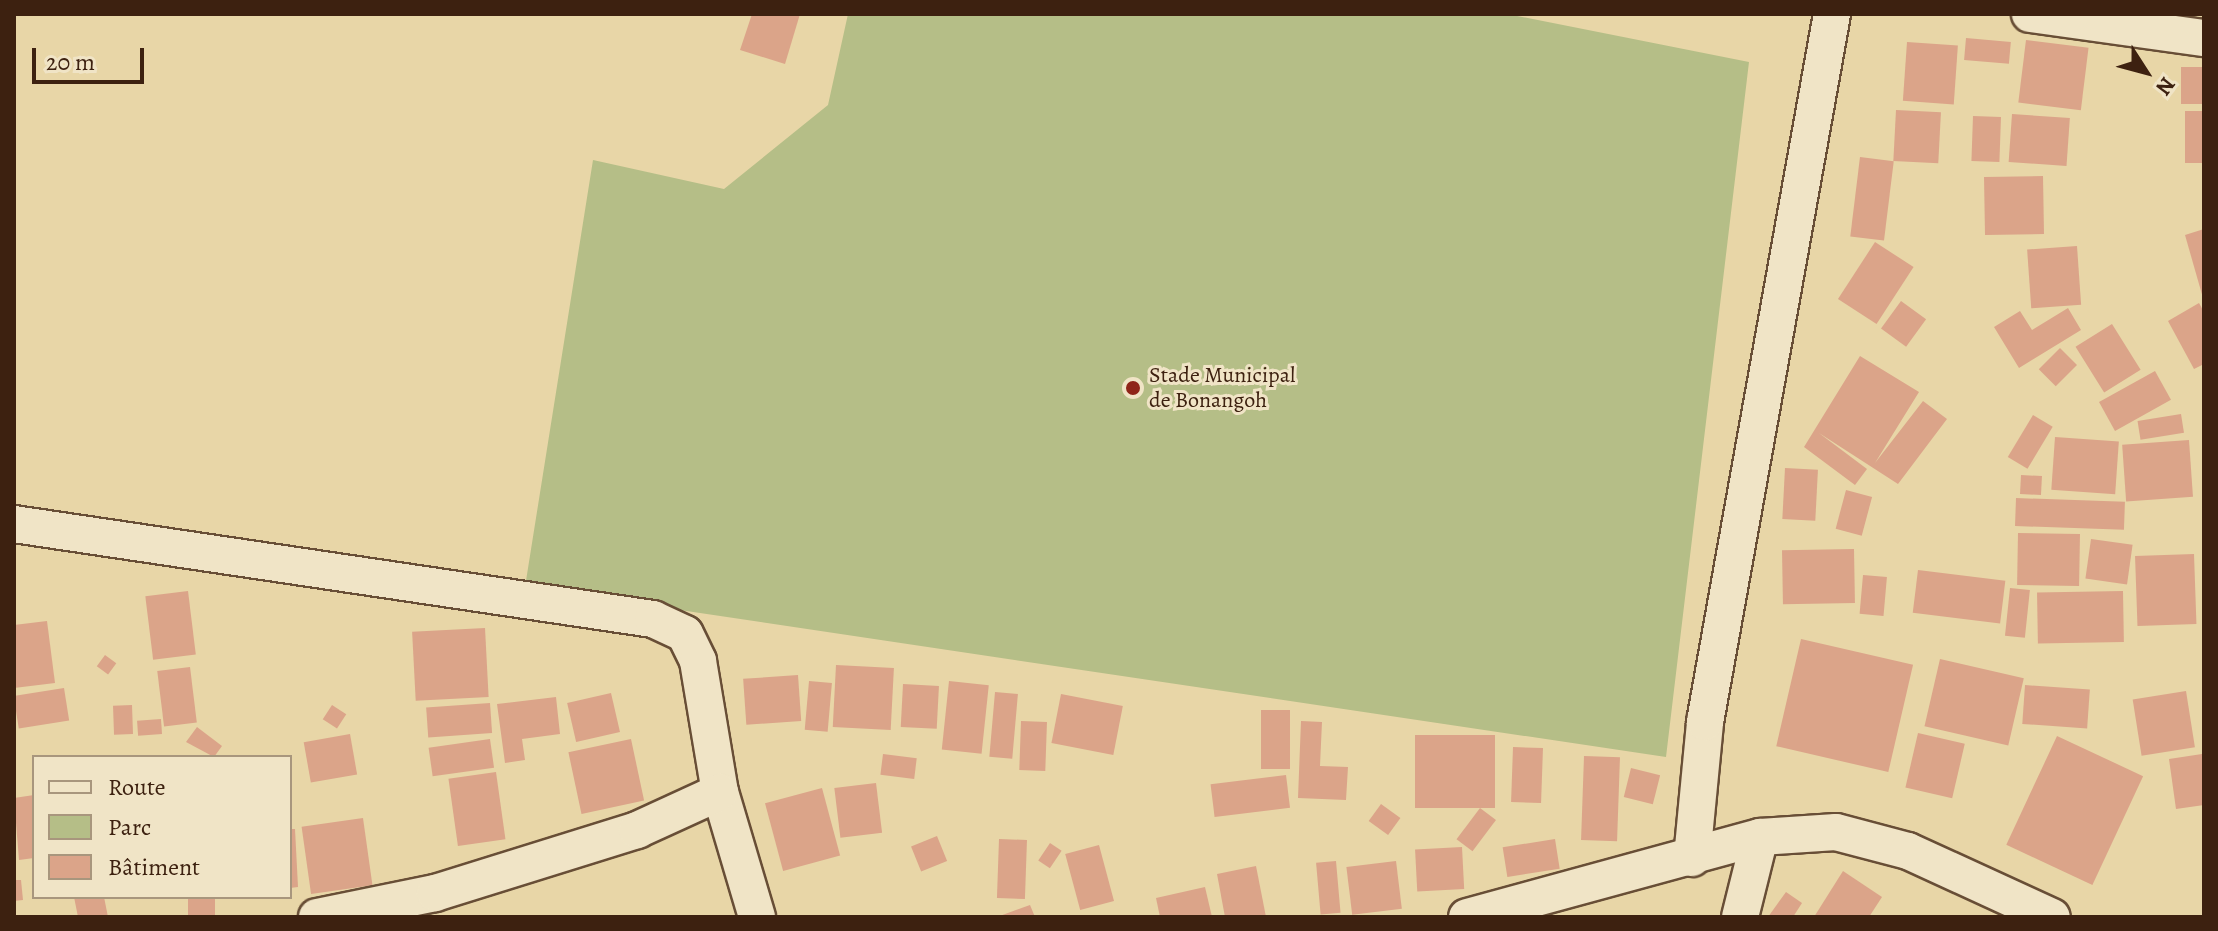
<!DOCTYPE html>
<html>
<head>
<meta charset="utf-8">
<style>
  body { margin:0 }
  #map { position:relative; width:2218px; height:931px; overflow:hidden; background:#e8d6a7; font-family:Alegreya,serif }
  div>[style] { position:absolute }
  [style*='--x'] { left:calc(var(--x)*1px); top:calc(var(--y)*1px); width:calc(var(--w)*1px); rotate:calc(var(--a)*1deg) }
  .green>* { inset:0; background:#b5be87 }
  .building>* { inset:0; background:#dba489; transform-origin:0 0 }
  .roads { filter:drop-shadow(2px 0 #684e36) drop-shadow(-2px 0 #684e36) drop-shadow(0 2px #684e36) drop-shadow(0 -2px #684e36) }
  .street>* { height:36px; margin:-18px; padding:0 18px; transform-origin:18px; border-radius:18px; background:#f0e4c6 }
  .dots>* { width:22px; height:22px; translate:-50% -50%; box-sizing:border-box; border:4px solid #f0e4c6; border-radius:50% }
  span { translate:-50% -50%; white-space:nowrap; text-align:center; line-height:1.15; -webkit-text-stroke:6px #f0e4c6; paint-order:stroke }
  .poi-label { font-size:22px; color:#3d2110 }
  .left { translate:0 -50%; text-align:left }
  .frame { position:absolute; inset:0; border:16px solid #3d2110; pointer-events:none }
  .legend { position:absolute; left:32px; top:755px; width:260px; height:144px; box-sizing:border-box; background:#f0e4c6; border:2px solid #a8967d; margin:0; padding:10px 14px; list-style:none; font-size:24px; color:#3d2110 }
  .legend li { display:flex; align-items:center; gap:16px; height:40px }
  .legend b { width:40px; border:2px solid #a8967d }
  .north { position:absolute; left:2106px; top:32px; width:80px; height:80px; -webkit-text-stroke:6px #f0e4c6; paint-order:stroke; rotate:126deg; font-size:22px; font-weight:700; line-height:32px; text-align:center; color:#3d2110 }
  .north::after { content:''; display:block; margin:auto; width:28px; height:36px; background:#3d2110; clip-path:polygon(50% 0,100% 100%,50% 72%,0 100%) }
  .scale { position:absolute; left:32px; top:48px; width:112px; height:36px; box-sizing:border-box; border:4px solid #3d2110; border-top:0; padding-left:10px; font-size:24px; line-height:28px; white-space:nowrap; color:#3d2110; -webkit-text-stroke:6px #f0e4c6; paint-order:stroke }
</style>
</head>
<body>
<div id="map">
  <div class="green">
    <div style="clip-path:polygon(848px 14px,1507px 14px,1749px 62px,1666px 757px,525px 587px,593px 160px,724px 189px,828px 105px)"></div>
  </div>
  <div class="building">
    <div style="clip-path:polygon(752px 14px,800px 14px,785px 64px,740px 50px)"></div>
    <div style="left:1966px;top:38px;width:45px;height:22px;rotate:5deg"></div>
    <div style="left:2026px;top:40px;width:63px;height:63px;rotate:7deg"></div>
    <div style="left:1907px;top:42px;width:51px;height:59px;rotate:4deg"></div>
    <div style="left:2181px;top:67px;width:23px;height:37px"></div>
    <div style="left:1896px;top:110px;width:45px;height:51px;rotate:3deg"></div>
    <div style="left:2185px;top:111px;width:19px;height:52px"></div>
    <div style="left:2012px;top:114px;width:58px;height:48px;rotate:4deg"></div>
    <div style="left:1973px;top:116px;width:28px;height:45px;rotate:2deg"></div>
    <div style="left:1860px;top:157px;width:34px;height:80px;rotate:7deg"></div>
    <div style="left:2043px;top:176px;width:58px;height:59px;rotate:89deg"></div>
    <div style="clip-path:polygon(2204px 229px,2204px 298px,2203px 298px,2185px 235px)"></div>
    <div style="left:1875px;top:242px;width:46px;height:68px;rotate:33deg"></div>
    <div style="left:2077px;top:246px;width:59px;height:50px;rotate:86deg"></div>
    <div style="left:1901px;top:301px;width:31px;height:34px;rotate:36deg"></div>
    <div style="clip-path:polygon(2199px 303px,2204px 312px,2204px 364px,2194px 369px,2168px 321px)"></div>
    <div style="clip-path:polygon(2068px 308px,2081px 330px,2019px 368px,1994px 327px,2020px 311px,2032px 330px)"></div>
    <div style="left:2112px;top:324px;width:54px;height:43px;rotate:58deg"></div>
    <div style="left:2060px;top:348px;width:24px;height:30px;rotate:45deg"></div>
    <div style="clip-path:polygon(1860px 356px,1919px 392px,1875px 463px,1923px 401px,1947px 419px,1898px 484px,1819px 433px,1867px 469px,1855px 485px,1804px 447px)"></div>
    <div style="left:2155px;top:371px;width:33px;height:64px;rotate:61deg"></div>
    <div style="left:2181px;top:414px;width:19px;height:44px;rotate:81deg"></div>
    <div style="left:2033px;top:415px;width:23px;height:49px;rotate:31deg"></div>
    <div style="left:2055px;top:437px;width:64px;height:53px;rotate:4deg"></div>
    <div style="left:2189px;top:440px;width:57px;height:67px;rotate:86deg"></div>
    <div style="left:1785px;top:468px;width:33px;height:51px;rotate:3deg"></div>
    <div style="left:2021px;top:475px;width:21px;height:19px;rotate:3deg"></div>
    <div style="left:1846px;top:490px;width:27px;height:40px;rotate:15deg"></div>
    <div style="left:2016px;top:498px;width:109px;height:28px;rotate:2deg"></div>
    <div style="left:2018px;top:533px;width:62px;height:52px;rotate:1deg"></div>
    <div style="left:2091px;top:539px;width:42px;height:40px;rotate:8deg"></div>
    <div style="left:1854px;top:549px;width:54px;height:72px;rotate:89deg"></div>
    <div style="left:2194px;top:554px;width:70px;height:59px;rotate:88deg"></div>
    <div style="left:1918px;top:570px;width:88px;height:43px;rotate:7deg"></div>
    <div style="left:1863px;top:575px;width:24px;height:39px;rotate:5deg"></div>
    <div style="left:2010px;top:588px;width:20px;height:48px;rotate:6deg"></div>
    <div style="left:188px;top:591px;width:64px;height:43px;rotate:83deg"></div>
    <div style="left:2123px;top:591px;width:51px;height:86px;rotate:89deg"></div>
    <div style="clip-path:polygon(47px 621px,55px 683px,14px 688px,14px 625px)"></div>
    <div style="left:485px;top:628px;width:69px;height:73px;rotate:87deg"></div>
    <div style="left:1801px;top:639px;width:115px;height:110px;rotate:13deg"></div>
    <div style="left:105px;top:655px;width:14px;height:14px;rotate:36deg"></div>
    <div style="left:1940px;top:659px;width:86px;height:69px;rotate:13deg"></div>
    <div style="left:836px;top:665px;width:58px;height:62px;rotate:3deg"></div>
    <div style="left:190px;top:667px;width:56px;height:33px;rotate:83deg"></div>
    <div style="left:798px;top:675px;width:46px;height:55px;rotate:86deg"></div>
    <div style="left:809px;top:681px;width:23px;height:49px;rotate:5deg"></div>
    <div style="left:949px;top:681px;width:40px;height:69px;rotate:6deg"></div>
    <div style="left:903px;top:684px;width:36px;height:43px;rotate:3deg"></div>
    <div style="left:2025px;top:685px;width:65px;height:39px;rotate:4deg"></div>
    <div style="left:64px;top:688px;width:33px;height:51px;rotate:81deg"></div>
    <div style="left:2186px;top:691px;width:57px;height:54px;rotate:81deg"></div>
    <div style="left:995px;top:692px;width:23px;height:65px;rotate:5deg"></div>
    <div style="left:611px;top:693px;width:40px;height:45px;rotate:77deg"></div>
    <div style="left:1061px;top:694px;width:63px;height:50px;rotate:11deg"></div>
    <div style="clip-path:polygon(556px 697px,560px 734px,522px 739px,525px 760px,505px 763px,497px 704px)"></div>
    <div style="left:490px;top:703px;width:30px;height:64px;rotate:86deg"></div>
    <div style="left:132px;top:705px;width:29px;height:19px;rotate:88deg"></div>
    <div style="left:332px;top:705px;width:17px;height:17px;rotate:33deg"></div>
    <div style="left:1261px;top:710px;width:29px;height:59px"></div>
    <div style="left:161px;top:719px;width:15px;height:24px;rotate:86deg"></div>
    <div style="left:1021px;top:721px;width:26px;height:49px;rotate:2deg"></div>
    <div style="clip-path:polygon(1301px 721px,1322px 722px,1320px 766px,1348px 767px,1346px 800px,1298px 798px)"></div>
    <div style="clip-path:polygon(197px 727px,222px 746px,214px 757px,186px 742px)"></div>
    <div style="left:1918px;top:733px;width:48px;height:56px;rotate:13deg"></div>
    <div style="left:350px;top:734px;width:41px;height:47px;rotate:80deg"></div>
    <div style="left:1495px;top:735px;width:73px;height:80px;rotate:90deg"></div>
    <div style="left:2057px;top:736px;width:95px;height:120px;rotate:25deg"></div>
    <div style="left:490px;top:739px;width:29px;height:62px;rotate:82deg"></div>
    <div style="left:631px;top:739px;width:63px;height:64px;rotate:78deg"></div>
    <div style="left:1513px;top:747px;width:30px;height:55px;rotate:2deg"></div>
    <div style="left:883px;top:754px;width:34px;height:21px;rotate:7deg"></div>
    <div style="clip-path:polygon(2202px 754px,2204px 805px,2176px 809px,2169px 759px)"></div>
    <div style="left:1584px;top:756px;width:36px;height:84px;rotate:2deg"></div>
    <div style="left:1631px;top:768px;width:30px;height:30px;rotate:14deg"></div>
    <div style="left:496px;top:772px;width:68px;height:48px;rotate:82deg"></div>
    <div style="left:1286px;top:775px;width:33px;height:76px;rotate:83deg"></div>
    <div style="left:876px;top:783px;width:50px;height:42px;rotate:83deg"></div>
    <div style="left:822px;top:788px;width:70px;height:59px;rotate:75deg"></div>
    <div style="clip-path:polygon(34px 795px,34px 858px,19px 860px,14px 798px)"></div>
    <div style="left:1381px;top:804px;width:24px;height:21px;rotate:36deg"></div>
    <div style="left:1480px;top:808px;width:20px;height:39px;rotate:37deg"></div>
    <div style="left:363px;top:818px;width:68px;height:62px;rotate:82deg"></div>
    <div style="clip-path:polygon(290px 829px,295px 829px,298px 887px,290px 888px)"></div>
    <div style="left:937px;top:836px;width:27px;height:28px;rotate:68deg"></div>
    <div style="left:999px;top:839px;width:28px;height:59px;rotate:2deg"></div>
    <div style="left:1555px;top:839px;width:30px;height:53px;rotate:81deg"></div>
    <div style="left:1050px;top:843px;width:14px;height:21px;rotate:34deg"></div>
    <div style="left:1099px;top:845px;width:58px;height:35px;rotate:75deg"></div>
    <div style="left:1462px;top:847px;width:42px;height:47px;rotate:87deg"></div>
    <div style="left:1336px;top:861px;width:52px;height:20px;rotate:85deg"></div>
    <div style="left:1396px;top:861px;width:48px;height:50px;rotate:83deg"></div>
    <div style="clip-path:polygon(1256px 866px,1266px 917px,1225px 917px,1217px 874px)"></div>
    <div style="clip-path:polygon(1843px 871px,1882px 897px,1869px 917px,1814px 917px)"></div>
    <div style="clip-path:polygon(14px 880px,21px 880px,23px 900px,14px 901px)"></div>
    <div style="clip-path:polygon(1205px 887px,1212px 917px,1160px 917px,1156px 898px)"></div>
    <div style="clip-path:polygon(1786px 892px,1802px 903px,1793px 917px,1768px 917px)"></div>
    <div style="clip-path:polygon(74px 897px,104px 897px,108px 917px,78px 917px)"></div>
    <div style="left:188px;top:897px;width:27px;height:18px"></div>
    <div style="clip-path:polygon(1030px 905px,1035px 917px,997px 917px)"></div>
  </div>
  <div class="roads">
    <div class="street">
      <div style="--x:2030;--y:14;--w:176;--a:7.9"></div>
      <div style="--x:14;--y:524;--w:646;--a:8.46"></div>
      <div style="--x:653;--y:619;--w:35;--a:25"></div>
      <div style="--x:685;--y:634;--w:30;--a:64"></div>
      <div style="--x:698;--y:661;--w:133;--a:80.5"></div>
      <div style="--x:720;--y:792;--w:130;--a:73.5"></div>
      <div style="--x:1692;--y:858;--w:137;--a:-84.5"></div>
      <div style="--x:1705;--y:722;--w:719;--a:-79.83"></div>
      <div style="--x:317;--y:917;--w:120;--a:-11.5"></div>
      <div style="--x:435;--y:893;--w:212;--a:-17.3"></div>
      <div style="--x:637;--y:830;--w:91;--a:-24.6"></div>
      <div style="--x:1467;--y:917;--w:304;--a:-15.3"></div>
      <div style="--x:1760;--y:837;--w:76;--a:-3.8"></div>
      <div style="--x:1836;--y:832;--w:74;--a:14.8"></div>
      <div style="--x:1908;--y:851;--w:158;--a:24.6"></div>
      <div style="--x:1740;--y:917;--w:82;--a:-76"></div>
    </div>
  </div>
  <div class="dots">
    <div style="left:1133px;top:388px;background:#8f2418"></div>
  </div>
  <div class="poi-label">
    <span class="left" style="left:1149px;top:388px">Stade Municipal<br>de Bonangoh</span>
  </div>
  <div class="frame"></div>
  <ul class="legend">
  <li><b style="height:10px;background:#f0e4c6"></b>Route</li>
  <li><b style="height:22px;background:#b5be87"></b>Parc</li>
  <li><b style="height:22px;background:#dba489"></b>Bâtiment</li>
  </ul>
  <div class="north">N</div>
  <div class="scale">20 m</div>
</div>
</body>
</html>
